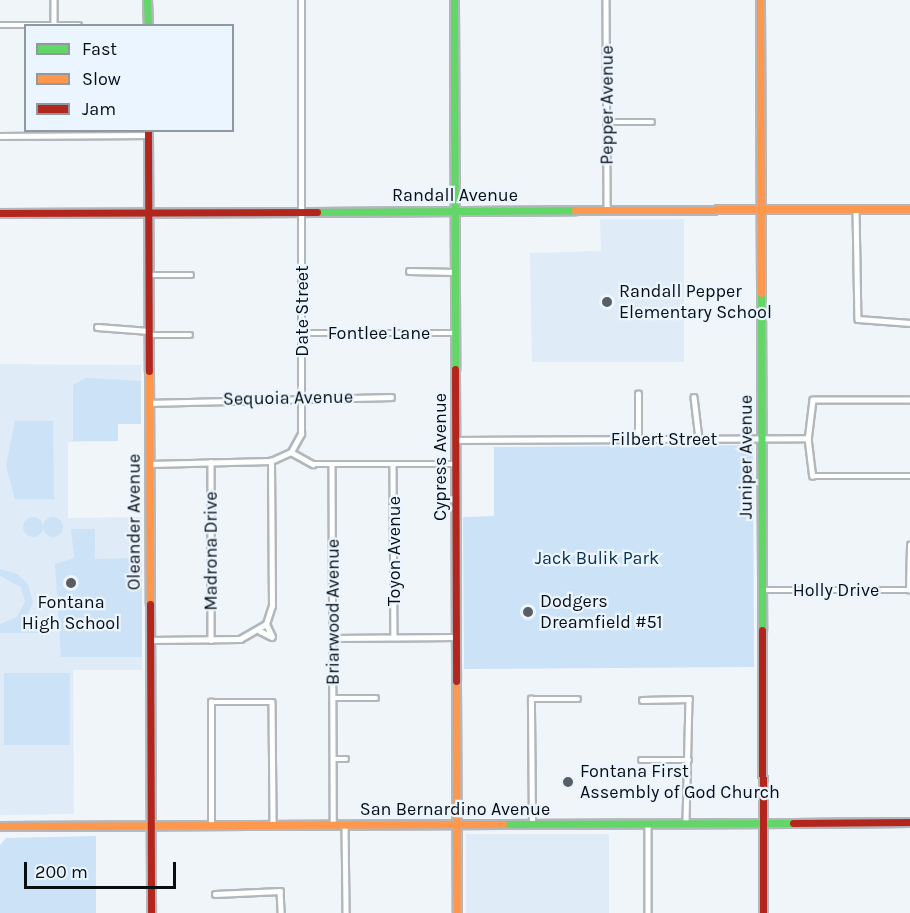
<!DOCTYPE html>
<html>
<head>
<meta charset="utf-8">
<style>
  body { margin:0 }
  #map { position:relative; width:910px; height:913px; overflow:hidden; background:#f0f5fa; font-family:Karla,sans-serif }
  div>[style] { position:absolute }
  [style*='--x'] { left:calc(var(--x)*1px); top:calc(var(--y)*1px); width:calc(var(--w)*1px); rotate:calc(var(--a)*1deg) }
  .built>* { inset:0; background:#dfebf6; transform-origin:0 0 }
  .green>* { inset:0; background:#cce2f6; transform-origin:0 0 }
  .round { border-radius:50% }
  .roads { filter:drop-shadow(2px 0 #b2b7bc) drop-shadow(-2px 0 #b2b7bc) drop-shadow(0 2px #b2b7bc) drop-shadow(0 -2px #b2b7bc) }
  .street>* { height:4.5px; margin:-2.25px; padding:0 2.25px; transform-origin:2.25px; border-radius:2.25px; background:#fdfefe }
  .fast>* { height:7px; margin:-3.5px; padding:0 3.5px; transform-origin:3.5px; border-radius:3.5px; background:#63d668 }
  .slow>* { height:7px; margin:-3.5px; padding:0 3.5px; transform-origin:3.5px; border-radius:3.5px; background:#ff974d }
  .jam>* { height:7px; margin:-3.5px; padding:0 3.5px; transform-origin:3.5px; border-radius:3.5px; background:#b3261e }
  .dots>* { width:16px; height:16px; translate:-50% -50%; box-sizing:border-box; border:3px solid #ebf5ff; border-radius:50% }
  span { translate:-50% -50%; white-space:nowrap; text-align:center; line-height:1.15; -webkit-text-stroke:4.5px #ebf5ff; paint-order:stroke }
  .street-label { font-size:18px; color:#080d12 }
  .poi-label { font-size:18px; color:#080d12 }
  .left { translate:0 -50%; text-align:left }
  .park-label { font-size:18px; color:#053050 }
  .legend { position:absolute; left:24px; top:24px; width:210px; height:108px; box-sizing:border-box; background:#ebf5ff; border:2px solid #9098a0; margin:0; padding:8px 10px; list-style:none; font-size:18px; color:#080d12 }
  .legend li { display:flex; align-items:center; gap:12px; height:30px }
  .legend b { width:30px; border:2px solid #9098a0 }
  .scale { position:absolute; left:24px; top:862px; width:152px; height:27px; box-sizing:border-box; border:3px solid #080d12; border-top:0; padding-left:8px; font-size:18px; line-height:21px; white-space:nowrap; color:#080d12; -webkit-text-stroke:4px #ebf5ff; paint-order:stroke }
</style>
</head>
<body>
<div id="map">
  <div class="built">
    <div style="clip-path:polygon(600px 219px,684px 219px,684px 362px,532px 362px,530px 253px,601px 251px)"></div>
    <div style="clip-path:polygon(0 364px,141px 365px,141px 424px,118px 424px,118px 441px,68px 442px,68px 518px,142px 517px,142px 670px,73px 670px,74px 814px,0 815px)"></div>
    <div style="left:609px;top:834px;width:79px;height:143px;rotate:90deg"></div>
  </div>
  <div class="green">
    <div style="clip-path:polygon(86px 378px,141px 381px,141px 424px,118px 424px,118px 441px,73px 441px,73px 385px)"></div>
    <div style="clip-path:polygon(15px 421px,53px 421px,54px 499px,15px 499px,6px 466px)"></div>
    <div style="clip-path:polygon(753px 445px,754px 667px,464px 669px,463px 517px,494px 516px,494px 447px)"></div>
    <div class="round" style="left:43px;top:517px;width:20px;height:20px"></div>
    <div class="round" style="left:23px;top:517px;width:20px;height:20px"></div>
    <div style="clip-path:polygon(71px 529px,95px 529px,95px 559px,142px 558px,142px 657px,61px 657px,55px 564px,74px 558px)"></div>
    <div style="clip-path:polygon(0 569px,17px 574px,28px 584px,33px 603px,23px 624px,46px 624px,46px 633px,0 633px,0 624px,17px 617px,25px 602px,21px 587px,0 576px)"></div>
    <div style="left:4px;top:673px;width:66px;height:72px"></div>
    <div style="clip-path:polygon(96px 836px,96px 913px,0 913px,0 845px,6px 838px)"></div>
  </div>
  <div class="roads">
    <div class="street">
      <div style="--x:54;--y:0;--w:25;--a:90"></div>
      <div style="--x:606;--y:0;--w:210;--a:89.7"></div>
      <div style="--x:0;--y:25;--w:79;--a:0"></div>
      <div style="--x:606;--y:122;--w:46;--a:0"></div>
      <div style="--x:0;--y:136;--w:148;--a:-0.4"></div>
      <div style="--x:856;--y:209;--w:110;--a:89"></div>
      <div style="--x:858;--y:319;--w:52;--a:4.4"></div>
      <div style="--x:409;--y:271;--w:46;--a:1.2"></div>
      <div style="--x:149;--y:275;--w:42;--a:0"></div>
      <div style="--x:97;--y:327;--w:52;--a:4.4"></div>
      <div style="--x:302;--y:333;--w:154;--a:0"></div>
      <div style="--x:149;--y:335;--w:41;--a:0"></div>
      <div style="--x:694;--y:397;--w:42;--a:83.2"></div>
      <div style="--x:910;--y:400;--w:97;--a:180"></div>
      <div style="--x:813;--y:400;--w:38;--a:97"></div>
      <div style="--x:808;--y:438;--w:38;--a:83"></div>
      <div style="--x:813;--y:476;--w:97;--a:0"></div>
      <div style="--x:149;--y:403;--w:242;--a:-1.4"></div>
      <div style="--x:638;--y:439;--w:45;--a:-90"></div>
      <div style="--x:455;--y:440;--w:353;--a:-0.3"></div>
      <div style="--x:291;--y:452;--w:25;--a:29"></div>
      <div style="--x:313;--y:464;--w:142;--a:0"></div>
      <div style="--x:211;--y:462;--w:178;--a:90"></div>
      <div style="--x:149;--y:464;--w:122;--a:-1.4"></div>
      <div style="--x:271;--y:461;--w:22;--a:-24"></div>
      <div style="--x:291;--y:452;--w:21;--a:-61"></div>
      <div style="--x:301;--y:434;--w:434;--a:-90"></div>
      <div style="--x:332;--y:464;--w:361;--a:89.8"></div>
      <div style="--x:393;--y:464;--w:173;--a:89.7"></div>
      <div style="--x:761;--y:590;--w:149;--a:0"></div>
      <div style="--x:909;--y:590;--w:45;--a:-88.7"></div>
      <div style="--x:260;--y:631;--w:13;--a:27"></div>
      <div style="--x:272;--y:637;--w:14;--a:-115"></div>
      <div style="--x:334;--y:638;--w:123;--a:-0.5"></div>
      <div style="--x:150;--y:640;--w:90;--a:-0.6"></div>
      <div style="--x:240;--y:639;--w:30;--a:-30"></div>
      <div style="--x:266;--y:624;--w:19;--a:-72"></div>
      <div style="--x:272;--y:606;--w:145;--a:-90.4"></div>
      <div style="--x:333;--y:698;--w:43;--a:0"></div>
      <div style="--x:642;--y:700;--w:47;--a:-1.2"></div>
      <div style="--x:689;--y:699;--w:124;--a:91.4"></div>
      <div style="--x:334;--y:759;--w:12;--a:0"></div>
      <div style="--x:641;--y:760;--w:48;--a:0"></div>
      <div style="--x:648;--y:823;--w:90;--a:90"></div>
      <div style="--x:532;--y:824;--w:125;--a:-90.5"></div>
      <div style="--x:531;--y:699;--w:47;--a:0"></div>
      <div style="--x:211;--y:825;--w:123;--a:-90"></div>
      <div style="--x:211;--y:702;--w:61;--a:0"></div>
      <div style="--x:272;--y:702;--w:122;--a:89.5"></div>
      <div style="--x:345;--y:825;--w:88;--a:89.3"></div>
      <div style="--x:215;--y:894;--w:65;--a:-2.6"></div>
      <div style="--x:280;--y:891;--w:22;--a:87"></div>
    </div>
    <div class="fast">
      <div style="--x:147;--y:0;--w:26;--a:88"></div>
      <div style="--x:454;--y:0;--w:369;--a:89.8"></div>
      <div style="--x:317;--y:212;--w:258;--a:-0.4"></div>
      <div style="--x:761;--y:293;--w:337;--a:89.8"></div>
      <div style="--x:503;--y:824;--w:290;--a:-0.2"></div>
    </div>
    <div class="slow">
      <div style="--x:760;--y:0;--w:293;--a:89.8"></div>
      <div style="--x:575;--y:210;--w:335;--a:-0.2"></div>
      <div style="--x:149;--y:371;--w:233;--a:89.8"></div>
      <div style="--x:456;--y:681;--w:232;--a:89.8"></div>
      <div style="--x:0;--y:826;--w:503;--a:-0.23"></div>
    </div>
    <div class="jam">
      <div style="--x:148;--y:130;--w:241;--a:89.8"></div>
      <div style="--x:0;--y:213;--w:317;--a:-0.2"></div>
      <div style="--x:455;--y:369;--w:312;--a:89.8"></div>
      <div style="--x:150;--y:604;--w:309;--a:89.8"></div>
      <div style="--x:762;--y:630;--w:283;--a:89.8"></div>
      <div style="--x:793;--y:823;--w:117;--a:-0.5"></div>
    </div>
  </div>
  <div class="dots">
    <div style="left:607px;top:302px;background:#595e63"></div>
    <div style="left:71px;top:583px;background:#595e63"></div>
    <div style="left:528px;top:612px;background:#595e63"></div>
    <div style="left:568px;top:782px;background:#595e63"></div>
  </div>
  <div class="street-label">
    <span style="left:607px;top:105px;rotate:-90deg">Pepper Avenue</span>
    <span style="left:455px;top:195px">Randall Avenue</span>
    <span style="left:302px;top:311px;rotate:-90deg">Date Street</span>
    <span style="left:379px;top:333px">Fontlee Lane</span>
    <span style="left:288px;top:398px;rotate:-1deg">Sequoia Avenue</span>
    <span style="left:664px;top:439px">Filbert Street</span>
    <span style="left:440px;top:457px;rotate:-90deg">Cypress Avenue</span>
    <span style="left:746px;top:457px;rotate:-90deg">Juniper Avenue</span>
    <span style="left:134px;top:522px;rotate:-90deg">Oleander Avenue</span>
    <span style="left:211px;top:551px;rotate:-90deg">Madrona Drive</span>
    <span style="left:394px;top:551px;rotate:-90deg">Toyon Avenue</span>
    <span style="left:836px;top:590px">Holly Drive</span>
    <span style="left:333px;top:612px;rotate:-90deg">Briarwood Avenue</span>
    <span style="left:455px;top:809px">San Bernardino Avenue</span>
  </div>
  <div class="poi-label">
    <span class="left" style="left:619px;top:302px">Randall Pepper<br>Elementary School</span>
    <span class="left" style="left:540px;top:612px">Dodgers<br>Dreamfield #51</span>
    <span style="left:71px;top:613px">Fontana<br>High School</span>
    <span class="left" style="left:580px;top:782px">Fontana First<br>Assembly of God Church</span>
  </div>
  <div class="park-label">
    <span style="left:597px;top:558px">Jack Bulik Park</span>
  </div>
  <ul class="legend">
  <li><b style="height:8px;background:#63d668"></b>Fast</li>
  <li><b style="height:8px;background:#ff974d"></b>Slow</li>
  <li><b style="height:8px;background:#b3261e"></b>Jam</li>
  </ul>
  <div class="scale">200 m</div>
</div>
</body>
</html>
